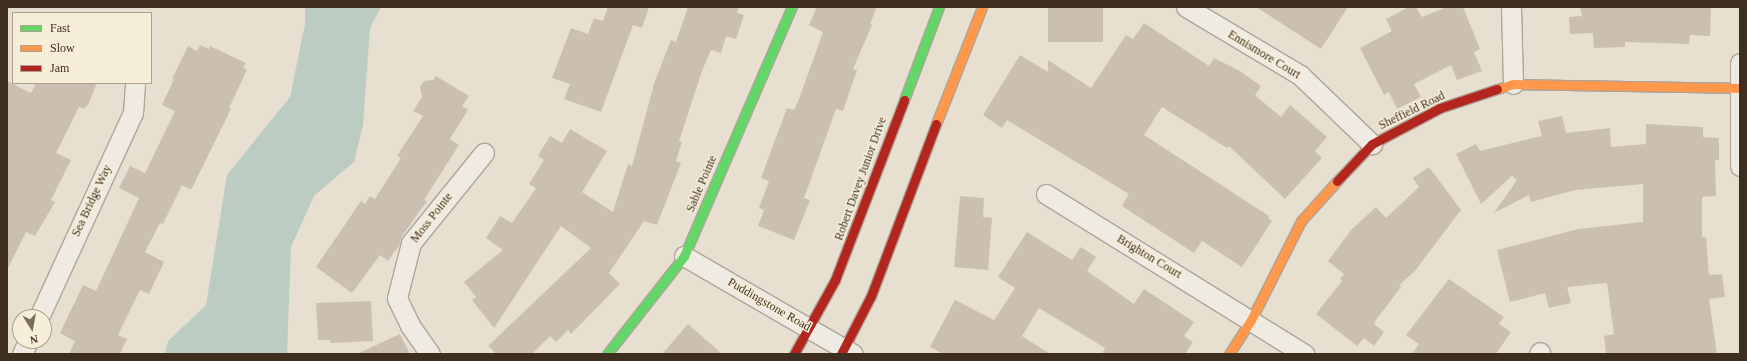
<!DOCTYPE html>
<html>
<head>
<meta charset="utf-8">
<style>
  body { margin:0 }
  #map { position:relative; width:1747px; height:361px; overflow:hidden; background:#e7e0d1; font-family:"Times New Roman",serif }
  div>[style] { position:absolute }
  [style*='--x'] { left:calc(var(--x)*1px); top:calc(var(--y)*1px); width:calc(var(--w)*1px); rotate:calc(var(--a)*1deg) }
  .water>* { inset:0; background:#bcccc2 }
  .building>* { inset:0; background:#cbbfb2; transform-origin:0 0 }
  .roads { filter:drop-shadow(1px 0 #ada599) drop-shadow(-1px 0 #ada599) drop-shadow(0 1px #ada599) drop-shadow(0 -1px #ada599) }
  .street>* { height:19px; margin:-9.5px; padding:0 9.5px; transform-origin:9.5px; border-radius:9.5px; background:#efebe3 }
  .fast>* { height:9px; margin:-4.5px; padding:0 4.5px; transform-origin:4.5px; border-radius:4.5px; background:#63d668 }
  .slow>* { height:9px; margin:-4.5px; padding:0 4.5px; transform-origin:4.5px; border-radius:4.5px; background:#ff974d }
  .jam>* { height:9px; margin:-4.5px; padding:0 4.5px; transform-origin:4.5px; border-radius:4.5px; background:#b3261e }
  span { translate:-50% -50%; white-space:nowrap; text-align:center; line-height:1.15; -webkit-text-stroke:3px #f7eed8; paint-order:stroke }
  .street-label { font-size:12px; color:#3d2e20 }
  .frame { position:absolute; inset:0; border:8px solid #3d2e20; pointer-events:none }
  .legend { position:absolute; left:12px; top:12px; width:140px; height:72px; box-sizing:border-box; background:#f7eed8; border:1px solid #ada18e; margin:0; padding:5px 7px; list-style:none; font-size:12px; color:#3d2e20 }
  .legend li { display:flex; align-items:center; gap:8px; height:20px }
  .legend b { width:20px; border:1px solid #ada18e }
  .north { position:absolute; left:12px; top:309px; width:40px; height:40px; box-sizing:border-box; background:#f7eed8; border:1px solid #ada18e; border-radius:50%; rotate:169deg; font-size:11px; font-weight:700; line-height:16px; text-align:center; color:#3d2e20 }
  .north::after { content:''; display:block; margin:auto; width:14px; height:18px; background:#786c5e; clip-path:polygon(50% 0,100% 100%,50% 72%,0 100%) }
</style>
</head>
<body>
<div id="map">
  <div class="water">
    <div style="clip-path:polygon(305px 7px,381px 7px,370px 28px,363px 125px,354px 162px,314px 196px,291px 247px,287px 354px,165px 354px,168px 341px,206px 305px,227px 175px,290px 97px,305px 24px)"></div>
  </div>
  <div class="building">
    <div style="clip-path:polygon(608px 7px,649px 7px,642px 28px,633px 25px,601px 112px,564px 99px,570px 84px,552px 78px,571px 28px,588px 34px,594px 18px,603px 21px)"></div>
    <div style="clip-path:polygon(688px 7px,739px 7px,737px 13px,744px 15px,736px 39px,726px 36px,721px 53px,711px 50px,702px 71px,679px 141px,682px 142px,676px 161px,681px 163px,657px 225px,644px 221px,609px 273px,620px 284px,571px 334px,568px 330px,556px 342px,550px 336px,532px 354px,496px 354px,488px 346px,591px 248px,561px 226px,494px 328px,472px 300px,476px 297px,464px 282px,503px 250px,486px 238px,500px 216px,512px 223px,536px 188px,529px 184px,544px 160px,538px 156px,550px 136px,562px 143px,570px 129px,607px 151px,582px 192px,613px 212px,628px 164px,632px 166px,654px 84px,671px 40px,676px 42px)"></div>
    <div style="clip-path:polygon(817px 7px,877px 7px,870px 24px,872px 25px,853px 69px,857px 70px,843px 111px,836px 109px,804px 198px,810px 200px,794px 240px,758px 226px,764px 210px,759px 208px,769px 181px,761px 178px,787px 108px,794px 110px,799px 99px,823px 32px,809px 25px)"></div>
    <div style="clip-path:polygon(1256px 7px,1348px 7px,1321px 49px)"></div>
    <div style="clip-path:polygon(1409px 7px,1416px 7px,1422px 17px,1447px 7px,1463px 7px,1480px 49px,1474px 52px,1482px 71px,1457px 80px,1451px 65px,1414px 84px,1421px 97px,1397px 109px,1389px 92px,1384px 95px,1360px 48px,1392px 31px,1386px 19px)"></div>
    <div style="clip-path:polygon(1580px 7px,1711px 7px,1710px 36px,1690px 35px,1689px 44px,1625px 42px,1625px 47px,1594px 48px,1593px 33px,1570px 34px,1569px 17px,1582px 16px)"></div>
    <div style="left:1048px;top:8px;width:55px;height:34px"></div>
    <div style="clip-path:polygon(1144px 23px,1209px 66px,1214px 58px,1240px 71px,1261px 86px,1255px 95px,1281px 117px,1290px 105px,1327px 137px,1315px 151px,1322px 158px,1285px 199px,1229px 146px,1227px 148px,1162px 107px,1144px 135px,1269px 216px,1268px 218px,1272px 221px,1242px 267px,1202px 241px,1194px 253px,1122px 206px,1129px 194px,1007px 120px,1002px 128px,983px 115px,1020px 55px,1048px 72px,1048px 60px,1091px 88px,1126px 35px,1133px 39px)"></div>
    <div style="clip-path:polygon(200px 45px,209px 49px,210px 46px,246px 63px,243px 68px,247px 70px,229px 108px,231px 109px,191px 190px,182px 185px,163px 224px,160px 223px,145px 252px,164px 262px,149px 294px,140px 290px,118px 335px,127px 339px,120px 354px,69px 354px,75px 341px,60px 333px,83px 285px,96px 291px,139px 198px,119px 188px,130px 166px,145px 173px,175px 111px,162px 105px,174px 79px,172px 79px,188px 46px,197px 51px)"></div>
    <div style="clip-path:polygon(436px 76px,469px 96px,462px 106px,468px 110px,450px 139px,459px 145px,424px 200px,427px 201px,402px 236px,399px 246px,388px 261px,380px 255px,352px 293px,316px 267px,361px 201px,365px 204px,370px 196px,375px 199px,401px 158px,397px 156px,423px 116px,413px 111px,422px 97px,420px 87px,424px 81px,433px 80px)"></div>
    <div style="clip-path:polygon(7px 81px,31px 93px,36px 83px,97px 83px,88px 105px,84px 109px,79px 107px,56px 153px,71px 160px,51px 200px,55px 202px,35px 236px,26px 232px,7px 270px)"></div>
    <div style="clip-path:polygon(1562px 116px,1566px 133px,1610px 128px,1611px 147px,1646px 144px,1646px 124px,1703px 127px,1703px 137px,1719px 138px,1719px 160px,1715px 160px,1716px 196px,1702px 197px,1702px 237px,1706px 237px,1709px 275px,1722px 274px,1725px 297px,1709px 299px,1717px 354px,1606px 354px,1604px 336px,1614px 334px,1607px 283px,1567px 287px,1571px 303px,1549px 308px,1545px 293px,1510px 302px,1497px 250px,1578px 229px,1643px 222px,1643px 184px,1575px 190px,1531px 202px,1529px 195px,1494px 213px,1517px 180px,1512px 176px,1481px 204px,1456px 154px,1476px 144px,1480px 151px,1542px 136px,1538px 121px)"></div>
    <div style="clip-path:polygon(1429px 167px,1461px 210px,1414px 272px,1399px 285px,1401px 287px,1376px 320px,1374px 324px,1384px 332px,1374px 346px,1364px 338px,1357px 346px,1316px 314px,1342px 281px,1340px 279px,1344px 274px,1328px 261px,1351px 230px,1376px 207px,1386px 218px,1419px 187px,1413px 178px)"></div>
    <div style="clip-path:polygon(960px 196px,984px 198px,983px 217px,992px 218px,988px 270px,954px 267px)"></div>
    <div style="clip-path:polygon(1027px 232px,1072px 260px,1081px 247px,1096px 257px,1087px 271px,1134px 304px,1144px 289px,1194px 322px,1184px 336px,1193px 342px,1185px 354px,1102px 354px,1105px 348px,1039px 308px,1022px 336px,1050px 354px,943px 354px,930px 347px,955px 300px,994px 320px,1015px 288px,998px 277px)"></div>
    <div style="clip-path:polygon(1449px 279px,1504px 317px,1499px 324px,1511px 332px,1496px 354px,1412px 354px,1419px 344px,1406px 335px)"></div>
    <div style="clip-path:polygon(371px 301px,373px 341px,331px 343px,330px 340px,318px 340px,316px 303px)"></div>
    <div style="clip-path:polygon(688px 324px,722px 354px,662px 354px)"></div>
    <div style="clip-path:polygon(400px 334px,410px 354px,357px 354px)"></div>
  </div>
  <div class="roads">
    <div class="street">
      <div style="--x:1186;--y:7;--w:133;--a:30.8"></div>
      <div style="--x:1300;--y:75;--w:100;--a:43.8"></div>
      <div style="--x:1511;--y:7;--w:77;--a:88.5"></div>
      <div style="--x:1740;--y:63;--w:103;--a:90"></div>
      <div style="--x:1046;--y:194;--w:304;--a:31.8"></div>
      <div style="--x:684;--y:256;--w:195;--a:30.1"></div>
      <div style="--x:39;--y:317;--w:225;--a:-65.3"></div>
      <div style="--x:133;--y:113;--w:30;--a:-86"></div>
      <div style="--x:22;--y:354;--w:14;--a:-65"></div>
      <div style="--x:430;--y:354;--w:35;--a:-125"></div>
      <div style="--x:410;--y:325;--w:30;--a:-116"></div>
      <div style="--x:397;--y:298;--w:57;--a:-75.7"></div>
      <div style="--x:411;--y:243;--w:116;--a:-51"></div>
      <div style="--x:1539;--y:354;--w:2;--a:-63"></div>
    </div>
    <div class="fast">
      <div style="--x:904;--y:100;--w:99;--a:-69.4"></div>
      <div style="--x:607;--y:354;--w:125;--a:-51.8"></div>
      <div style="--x:684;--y:256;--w:271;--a:-66.6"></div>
    </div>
    <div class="slow">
      <div style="--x:1497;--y:89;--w:17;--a:-17"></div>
      <div style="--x:1513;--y:84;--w:227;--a:1"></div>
      <div style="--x:936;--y:124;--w:126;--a:-68.5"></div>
      <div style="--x:1229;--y:354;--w:40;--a:-57.1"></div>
      <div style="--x:1251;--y:320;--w:111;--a:-63.2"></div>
      <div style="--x:1301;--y:221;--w:54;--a:-48"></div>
    </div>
    <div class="jam">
      <div style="--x:1337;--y:181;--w:51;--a:-46.6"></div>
      <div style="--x:1372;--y:144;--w:77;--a:-27.9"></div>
      <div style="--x:1440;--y:108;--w:60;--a:-18.4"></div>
      <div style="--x:794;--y:354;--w:85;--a:-61"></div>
      <div style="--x:835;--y:280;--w:193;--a:-69"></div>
      <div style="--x:841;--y:354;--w:65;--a:-62.7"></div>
      <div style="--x:871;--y:296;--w:184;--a:-69.3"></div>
    </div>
  </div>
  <div class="street-label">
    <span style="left:1264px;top:55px;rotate:31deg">Ennismore Court</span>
    <span style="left:1412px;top:111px;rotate:-26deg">Sheffield Road</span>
    <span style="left:861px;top:179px;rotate:-70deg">Robert Davey Junior Drive</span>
    <span style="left:702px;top:184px;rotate:-67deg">Sable Pointe</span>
    <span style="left:92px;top:201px;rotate:-65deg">Sea Bridge Way</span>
    <span style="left:432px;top:218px;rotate:-52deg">Moss Pointe</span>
    <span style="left:1149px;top:257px;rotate:31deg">Brighton Court</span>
    <span style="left:769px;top:305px;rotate:30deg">Puddingstone Road</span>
  </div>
  <div class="frame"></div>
  <ul class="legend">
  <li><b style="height:5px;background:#63d668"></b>Fast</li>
  <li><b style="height:5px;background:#ff974d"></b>Slow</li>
  <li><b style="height:5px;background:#b3261e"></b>Jam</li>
  </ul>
  <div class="north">N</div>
</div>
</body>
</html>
